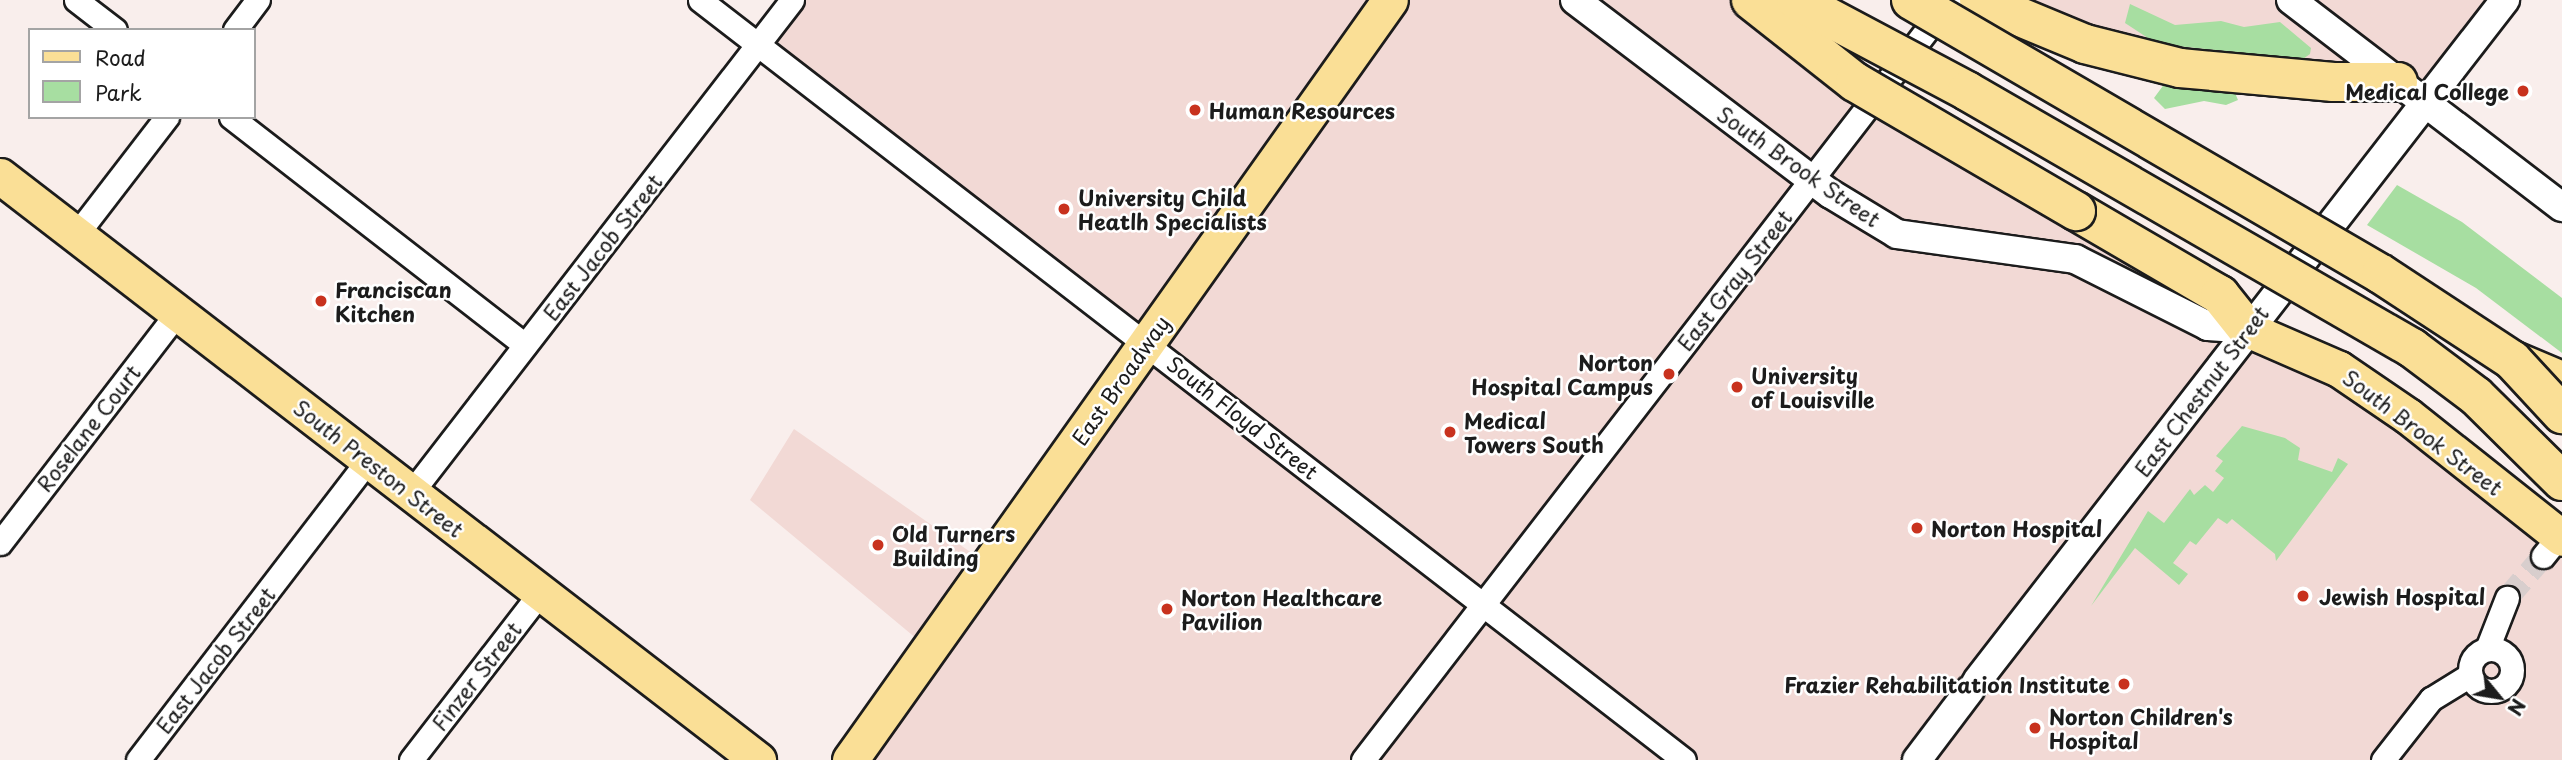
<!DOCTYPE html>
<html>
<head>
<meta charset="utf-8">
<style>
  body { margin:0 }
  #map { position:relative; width:2562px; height:760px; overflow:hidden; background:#f9eeec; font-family:"Playpen Sans",sans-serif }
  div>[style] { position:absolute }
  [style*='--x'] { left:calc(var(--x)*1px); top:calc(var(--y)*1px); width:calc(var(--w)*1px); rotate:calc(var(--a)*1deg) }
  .built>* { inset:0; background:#f2d9d5 }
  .green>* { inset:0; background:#a7dea1 }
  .minor-tunnel>* { height:23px; margin-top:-11.5px; transform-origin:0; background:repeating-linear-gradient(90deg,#d8cecd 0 23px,transparent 0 34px) }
  .roads { filter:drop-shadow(2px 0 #1c1c1c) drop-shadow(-2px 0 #1c1c1c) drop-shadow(0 2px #1c1c1c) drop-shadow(0 -2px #1c1c1c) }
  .minor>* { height:23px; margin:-11.5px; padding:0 11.5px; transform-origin:11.5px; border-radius:11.5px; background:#fff }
  .minor>.ring { margin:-11.5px; padding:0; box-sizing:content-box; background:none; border:23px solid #fff; border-radius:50% }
  .tertiary>* { height:28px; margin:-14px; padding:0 14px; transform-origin:14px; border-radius:14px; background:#fff }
  .primary>* { height:35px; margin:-17.5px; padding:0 17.5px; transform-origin:17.5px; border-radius:17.5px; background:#fadf96 }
  .motorway>* { height:38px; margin:-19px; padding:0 19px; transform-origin:19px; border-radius:19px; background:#fadf96 }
  .bridges { filter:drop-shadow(2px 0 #1c1c1c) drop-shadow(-2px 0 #1c1c1c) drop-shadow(0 2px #1c1c1c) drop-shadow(0 -2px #1c1c1c) }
  .motorway-bridge>* { height:38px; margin:-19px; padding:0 19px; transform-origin:19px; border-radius:19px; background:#fadf96 }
  .dots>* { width:19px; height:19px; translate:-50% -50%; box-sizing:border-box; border:4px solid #fff; border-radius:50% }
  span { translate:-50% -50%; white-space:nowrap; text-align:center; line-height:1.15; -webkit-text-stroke:5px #fff; paint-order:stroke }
  .poi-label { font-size:21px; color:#1c1c1c; font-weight:700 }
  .right { translate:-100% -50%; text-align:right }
  .left { translate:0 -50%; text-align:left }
  .street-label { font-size:21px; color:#1c1c1c }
  .legend { position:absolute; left:28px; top:28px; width:228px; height:91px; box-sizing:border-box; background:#fff; border:2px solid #a4a4a4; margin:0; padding:9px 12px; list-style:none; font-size:21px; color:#1c1c1c }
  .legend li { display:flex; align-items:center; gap:14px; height:35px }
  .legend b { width:35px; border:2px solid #a4a4a4 }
  .north { position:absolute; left:2464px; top:662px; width:70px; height:70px; -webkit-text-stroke:5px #fff; paint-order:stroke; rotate:120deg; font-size:19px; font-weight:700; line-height:28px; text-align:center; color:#1c1c1c }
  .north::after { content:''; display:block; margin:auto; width:24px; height:32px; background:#1c1c1c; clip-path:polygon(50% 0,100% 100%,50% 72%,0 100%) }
</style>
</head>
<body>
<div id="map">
  <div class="built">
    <div style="clip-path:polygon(792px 0,1754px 0,2234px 313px,2562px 535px,2562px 760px,850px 760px,929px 649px,750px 500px,794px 429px,989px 565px,1147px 342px,758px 45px)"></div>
    <div style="clip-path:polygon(2019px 0,2487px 0,2419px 88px,2340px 65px,2185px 50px,2087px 29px)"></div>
  </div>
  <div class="green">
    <div style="clip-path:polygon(2130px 4px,2175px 25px,2221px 21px,2244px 27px,2280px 22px,2311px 48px,2310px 54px,2303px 59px,2157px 44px,2125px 23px)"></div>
    <div style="clip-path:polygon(2168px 79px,2229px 79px,2238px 100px,2226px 105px,2204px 101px,2165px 109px,2154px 98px)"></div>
    <div style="clip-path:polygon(2397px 185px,2462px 222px,2562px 298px,2562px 353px,2476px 288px,2367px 225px)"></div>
    <div style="clip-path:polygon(2242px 426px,2285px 438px,2300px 448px,2298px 460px,2332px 472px,2338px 458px,2348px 464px,2276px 561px,2275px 554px,2232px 519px,2227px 524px,2218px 518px,2196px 545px,2190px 541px,2173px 563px,2188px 574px,2179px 585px,2135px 548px,2091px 606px,2148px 511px,2164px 523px,2190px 489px,2194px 495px,2205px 485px,2213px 492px,2224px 478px,2215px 471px,2223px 461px,2216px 456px)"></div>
  </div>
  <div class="minor-tunnel">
    <div style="--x:2507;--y:598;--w:55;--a:-49.4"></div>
  </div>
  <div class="roads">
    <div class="minor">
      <div style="--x:76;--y:0;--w:49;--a:37.6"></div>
      <div style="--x:700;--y:0;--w:1243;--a:37.68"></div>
      <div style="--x:235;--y:30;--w:38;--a:-53"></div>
      <div style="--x:231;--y:117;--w:372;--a:37.8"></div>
      <div style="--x:76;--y:235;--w:149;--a:-52.4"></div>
      <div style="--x:411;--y:493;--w:623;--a:-52.3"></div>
      <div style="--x:0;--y:543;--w:290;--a:-52.4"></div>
      <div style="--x:2543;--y:556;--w:26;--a:-51"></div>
      <div class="ring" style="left:2470px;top:649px;width:19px;height:19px"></div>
      <div style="--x:2487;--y:649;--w:55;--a:-68.6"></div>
      <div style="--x:138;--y:760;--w:378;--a:-52.5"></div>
      <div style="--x:411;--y:760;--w:211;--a:-52.3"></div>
      <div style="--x:1363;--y:760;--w:960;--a:-52.32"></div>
      <div style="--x:2383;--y:760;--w:78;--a:-51.8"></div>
      <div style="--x:2431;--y:699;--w:46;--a:-31.6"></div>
    </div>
    <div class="tertiary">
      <div style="--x:1575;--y:0;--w:321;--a:37.2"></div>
      <div style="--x:1831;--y:194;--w:77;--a:31.2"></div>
      <div style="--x:1897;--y:234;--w:180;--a:8"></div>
      <div style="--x:2075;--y:259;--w:149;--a:26.7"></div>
      <div style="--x:2208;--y:326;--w:39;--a:4"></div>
      <div style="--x:2291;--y:0;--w:341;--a:37.4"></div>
      <div style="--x:1977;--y:681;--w:862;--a:-52.21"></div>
      <div style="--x:1917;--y:760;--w:88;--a:-52.9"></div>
    </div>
    <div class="primary">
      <div style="--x:0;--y:176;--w:957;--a:37.61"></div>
      <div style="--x:2247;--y:329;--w:100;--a:23.5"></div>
      <div style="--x:2339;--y:369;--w:83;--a:34.3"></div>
      <div style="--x:2408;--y:416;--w:196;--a:38.4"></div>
      <div style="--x:850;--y:760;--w:932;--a:-54.61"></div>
    </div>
    <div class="motorway">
      <div style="--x:1979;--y:0;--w:115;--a:22.5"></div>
      <div style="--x:2085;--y:44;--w:98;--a:14.2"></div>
      <div style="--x:2180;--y:68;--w:154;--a:5.2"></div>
      <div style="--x:2333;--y:82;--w:65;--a:0"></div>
      <div style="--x:2076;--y:211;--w:167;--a:30.3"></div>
      <div style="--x:2220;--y:295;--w:43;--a:51.5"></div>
      <div style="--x:2512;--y:360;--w:54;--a:22.8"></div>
    </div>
  </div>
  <div class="bridges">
    <div class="motorway-bridge">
      <div style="--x:1751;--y:0;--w:132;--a:38.3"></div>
      <div style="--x:1855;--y:82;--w:256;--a:30.3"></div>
      <div style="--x:1796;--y:0;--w:194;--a:28"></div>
      <div style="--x:1967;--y:91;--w:514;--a:30.01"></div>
      <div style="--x:2412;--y:348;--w:80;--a:36.9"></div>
      <div style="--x:2476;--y:396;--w:121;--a:44.7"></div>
      <div style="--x:1911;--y:0;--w:544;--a:30.24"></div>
      <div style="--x:2381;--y:274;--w:157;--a:33.3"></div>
      <div style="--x:2512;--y:360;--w:74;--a:47.2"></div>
    </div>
  </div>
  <div class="dots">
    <div style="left:2523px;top:91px;background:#c8321e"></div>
    <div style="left:1195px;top:110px;background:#c8321e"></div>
    <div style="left:1064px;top:209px;background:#c8321e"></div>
    <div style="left:321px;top:301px;background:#c8321e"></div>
    <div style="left:1669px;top:374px;background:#c8321e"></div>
    <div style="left:1737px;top:387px;background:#c8321e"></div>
    <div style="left:1450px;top:432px;background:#c8321e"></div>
    <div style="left:1917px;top:528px;background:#c8321e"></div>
    <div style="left:878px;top:545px;background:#c8321e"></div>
    <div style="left:2303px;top:596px;background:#c8321e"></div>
    <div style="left:1167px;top:609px;background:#c8321e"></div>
    <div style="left:2124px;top:684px;background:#c8321e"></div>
    <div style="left:2035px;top:728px;background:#c8321e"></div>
  </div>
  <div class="poi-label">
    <span class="right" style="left:2509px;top:91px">Medical College</span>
    <span class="left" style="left:1209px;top:110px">Human Resources</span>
    <span class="left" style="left:1078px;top:209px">University Child<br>Heatlh Specialists</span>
    <span class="left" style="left:335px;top:301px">Franciscan<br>Kitchen</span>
    <span class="right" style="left:1653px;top:374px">Norton<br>Hospital Campus</span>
    <span class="left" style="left:1751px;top:387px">University<br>of Louisville</span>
    <span class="left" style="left:1464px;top:432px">Medical<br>Towers South</span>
    <span class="left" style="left:1931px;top:528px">Norton Hospital</span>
    <span class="left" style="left:892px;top:545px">Old Turners<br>Building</span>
    <span class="left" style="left:2319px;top:596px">Jewish Hospital</span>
    <span class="left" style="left:1181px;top:609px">Norton Healthcare<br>Pavilion</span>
    <span class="right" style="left:2110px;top:684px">Frazier Rehabilitation Institute</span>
    <span class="left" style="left:2049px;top:728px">Norton Children's<br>Hospital</span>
  </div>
  <div class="street-label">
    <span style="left:1799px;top:166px;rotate:35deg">South Brook Street</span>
    <span style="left:602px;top:247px;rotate:-52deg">East Jacob Street</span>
    <span style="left:1734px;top:280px;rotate:-52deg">East Gray Street</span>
    <span style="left:1120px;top:380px;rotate:-55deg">East Broadway</span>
    <span style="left:2201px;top:391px;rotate:-53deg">East Chestnut Street</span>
    <span style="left:1243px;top:417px;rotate:38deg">South Floyd Street</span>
    <span style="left:88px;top:428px;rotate:-52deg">Roselane Court</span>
    <span style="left:2423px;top:432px;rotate:37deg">South Brook Street</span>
    <span style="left:379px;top:468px;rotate:38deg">South Preston Street</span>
    <span style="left:215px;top:660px;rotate:-52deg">East Jacob Street</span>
    <span style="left:476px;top:676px;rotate:-52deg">Finzer Street</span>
  </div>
  <ul class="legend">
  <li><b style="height:9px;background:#fadf96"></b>Road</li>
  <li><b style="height:19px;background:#a7dea1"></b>Park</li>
  </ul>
  <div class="north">N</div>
</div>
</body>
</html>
